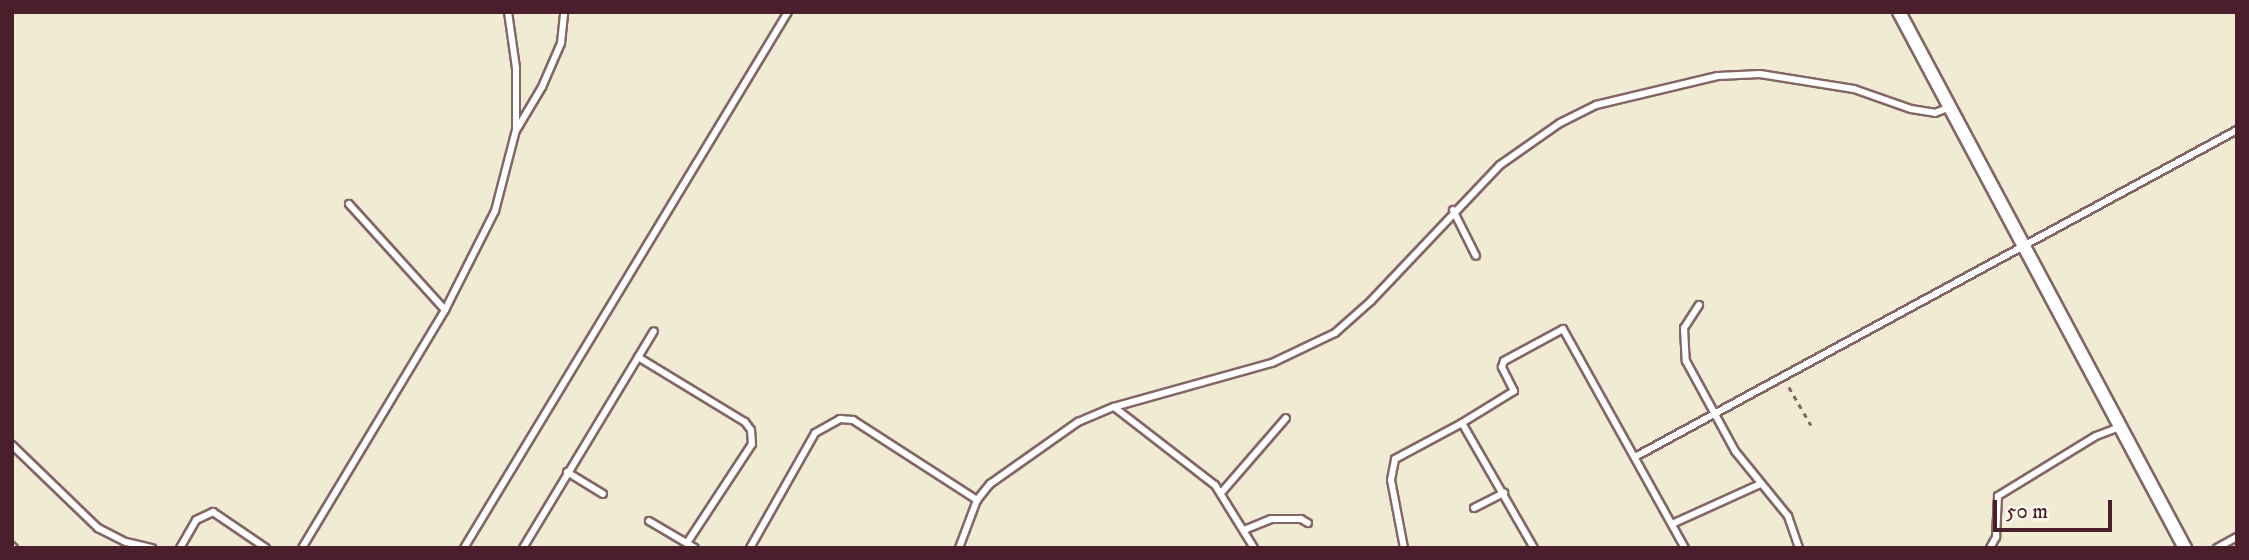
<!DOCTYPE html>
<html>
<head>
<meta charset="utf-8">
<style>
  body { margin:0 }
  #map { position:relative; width:2249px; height:560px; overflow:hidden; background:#f2ebd3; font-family:"IM FELL DW Pica",serif }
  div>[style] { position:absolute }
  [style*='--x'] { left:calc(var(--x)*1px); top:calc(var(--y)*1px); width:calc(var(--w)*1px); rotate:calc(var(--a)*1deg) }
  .path>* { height:2.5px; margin-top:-1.25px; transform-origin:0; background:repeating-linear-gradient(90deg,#856666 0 5px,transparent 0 10px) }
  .roads { filter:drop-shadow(2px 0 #856666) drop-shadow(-2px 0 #856666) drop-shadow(0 2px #856666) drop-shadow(0 -2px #856666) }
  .service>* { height:6px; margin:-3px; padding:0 3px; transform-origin:3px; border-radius:3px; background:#fff }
  .minor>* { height:12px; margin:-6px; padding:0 6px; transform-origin:6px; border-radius:6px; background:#fff }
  span { translate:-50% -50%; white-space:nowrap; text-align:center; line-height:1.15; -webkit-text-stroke:6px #fbf7ec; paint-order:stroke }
  .frame { position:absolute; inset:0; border:14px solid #4a1f2b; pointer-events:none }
  .scale { position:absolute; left:1993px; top:500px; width:119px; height:32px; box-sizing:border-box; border:4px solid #4a1f2b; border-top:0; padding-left:9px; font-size:21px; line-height:24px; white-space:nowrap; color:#4a1f2b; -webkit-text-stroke:5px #fbf7ec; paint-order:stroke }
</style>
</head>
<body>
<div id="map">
  <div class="path">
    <div style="--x:1789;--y:387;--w:44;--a:59.9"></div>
  </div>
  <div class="roads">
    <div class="service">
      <div style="--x:517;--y:129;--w:49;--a:-59.2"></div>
      <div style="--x:542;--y:87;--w:48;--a:-66.6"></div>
      <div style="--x:561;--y:43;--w:31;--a:-84"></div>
      <div style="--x:349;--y:204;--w:143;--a:47.8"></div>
      <div style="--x:1453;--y:210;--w:51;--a:63.4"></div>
      <div style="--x:1699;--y:305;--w:27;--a:123"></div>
      <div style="--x:1684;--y:328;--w:33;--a:87"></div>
      <div style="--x:1686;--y:361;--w:102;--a:61.4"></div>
      <div style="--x:1735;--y:451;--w:84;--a:50.8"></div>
      <div style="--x:1788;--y:516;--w:34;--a:71"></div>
      <div style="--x:638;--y:357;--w:125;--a:31.3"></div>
      <div style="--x:745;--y:422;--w:10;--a:53"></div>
      <div style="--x:751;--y:430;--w:14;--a:86"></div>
      <div style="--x:752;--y:444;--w:118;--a:123.3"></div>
      <div style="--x:1114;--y:407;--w:128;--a:37.7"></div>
      <div style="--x:1215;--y:485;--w:74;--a:58.2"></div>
      <div style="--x:1462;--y:423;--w:61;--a:-31.6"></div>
      <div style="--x:1514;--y:391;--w:27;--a:-117"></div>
      <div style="--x:1502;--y:367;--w:6;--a:-72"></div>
      <div style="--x:1504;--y:361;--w:67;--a:-28.5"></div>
      <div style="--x:1563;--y:329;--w:251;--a:60.9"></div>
      <div style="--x:12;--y:445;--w:120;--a:44"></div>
      <div style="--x:98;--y:528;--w:31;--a:27"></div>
      <div style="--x:126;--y:542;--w:27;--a:13"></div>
      <div style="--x:1635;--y:457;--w:685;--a:-28.51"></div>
      <div style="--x:567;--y:472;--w:42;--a:31.4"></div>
      <div style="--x:1221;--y:493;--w:99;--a:-49.1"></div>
      <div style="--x:1474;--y:508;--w:34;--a:-27"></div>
      <div style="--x:649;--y:521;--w:53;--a:30.4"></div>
      <div style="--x:1672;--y:524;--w:97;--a:-24.4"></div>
      <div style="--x:1244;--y:530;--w:29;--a:-22"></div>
      <div style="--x:1271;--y:519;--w:30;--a:0"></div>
      <div style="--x:1301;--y:519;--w:8;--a:30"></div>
      <div style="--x:12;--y:546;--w:3;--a:45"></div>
      <div style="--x:180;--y:548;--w:32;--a:-60"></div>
      <div style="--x:196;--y:520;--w:19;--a:-25"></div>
      <div style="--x:213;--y:512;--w:64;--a:34.2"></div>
      <div style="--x:302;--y:548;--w:278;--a:-59"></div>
      <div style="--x:445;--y:310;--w:111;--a:-63.2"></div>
      <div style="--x:495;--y:211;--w:84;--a:-75.5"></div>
      <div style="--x:516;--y:130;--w:62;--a:-90"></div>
      <div style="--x:516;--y:68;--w:57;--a:-98.1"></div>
      <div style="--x:464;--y:548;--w:626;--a:-58.85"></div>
      <div style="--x:523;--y:548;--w:253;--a:-58.9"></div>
      <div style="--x:750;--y:548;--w:132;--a:-60.5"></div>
      <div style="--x:815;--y:433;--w:29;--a:-29"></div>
      <div style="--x:840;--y:419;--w:13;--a:4"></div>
      <div style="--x:853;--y:420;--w:148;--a:32.8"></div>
      <div style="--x:959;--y:548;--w:51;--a:-69.4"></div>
      <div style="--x:977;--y:500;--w:21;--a:-51"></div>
      <div style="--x:990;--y:484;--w:108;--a:-35.2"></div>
      <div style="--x:1078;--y:422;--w:39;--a:-23"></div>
      <div style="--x:1114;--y:407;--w:164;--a:-15.6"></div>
      <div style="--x:1272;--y:363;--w:70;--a:-25.5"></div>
      <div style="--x:1335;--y:333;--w:48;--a:-41.6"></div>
      <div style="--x:1371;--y:301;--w:187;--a:-46.5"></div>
      <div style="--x:1500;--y:165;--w:73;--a:-35"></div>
      <div style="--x:1560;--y:123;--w:40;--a:-26.6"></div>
      <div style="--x:1596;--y:105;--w:125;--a:-13.4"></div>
      <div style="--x:1718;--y:76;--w:42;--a:-2.7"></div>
      <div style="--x:1760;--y:74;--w:95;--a:9.1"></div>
      <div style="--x:1854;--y:89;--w:60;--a:19.3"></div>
      <div style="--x:1911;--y:109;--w:24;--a:9"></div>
      <div style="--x:1935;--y:113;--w:16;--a:-22"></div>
      <div style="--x:1404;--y:548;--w:69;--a:-100.8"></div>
      <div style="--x:1391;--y:480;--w:21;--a:-79"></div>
      <div style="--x:1395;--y:459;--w:76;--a:-28.2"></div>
      <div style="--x:1462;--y:423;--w:144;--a:60.1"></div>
      <div style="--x:1990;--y:548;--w:13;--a:-61"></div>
      <div style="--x:1996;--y:537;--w:41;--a:-87.2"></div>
      <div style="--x:1998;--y:496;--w:115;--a:-31.5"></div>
      <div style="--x:2096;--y:436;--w:26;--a:-21"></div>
      <div style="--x:2217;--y:548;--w:23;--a:-29"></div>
    </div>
    <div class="minor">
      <div style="--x:1899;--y:12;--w:608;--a:61.92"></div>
    </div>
  </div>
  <div class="frame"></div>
  <div class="scale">50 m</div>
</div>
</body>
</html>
